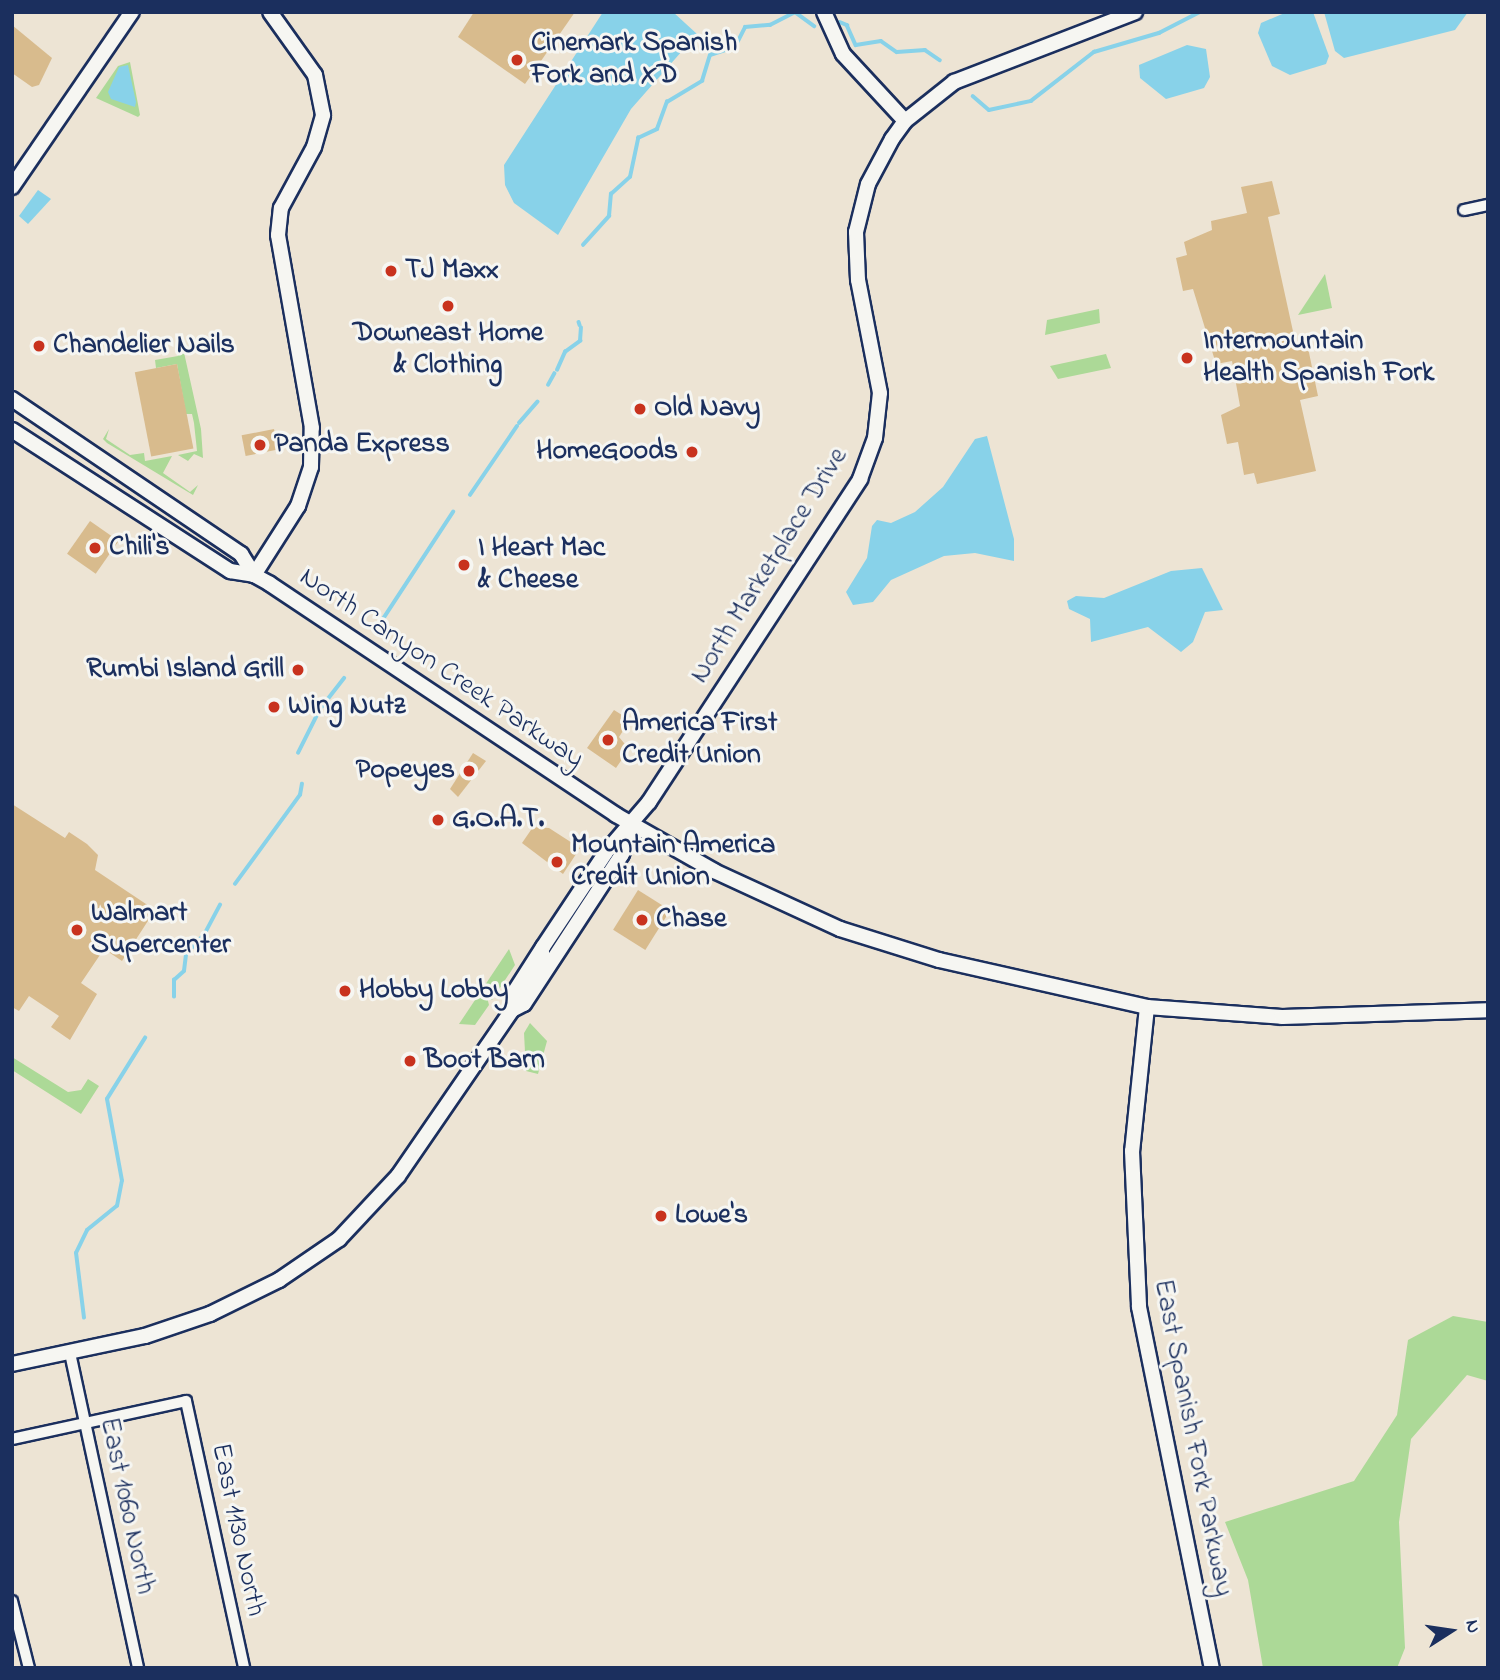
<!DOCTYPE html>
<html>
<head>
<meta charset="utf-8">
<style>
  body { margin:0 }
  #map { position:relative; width:1500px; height:1680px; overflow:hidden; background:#ede4d4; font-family:"Indie Flower",sans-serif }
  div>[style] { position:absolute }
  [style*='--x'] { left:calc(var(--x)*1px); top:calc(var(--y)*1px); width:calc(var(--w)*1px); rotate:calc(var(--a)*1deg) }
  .green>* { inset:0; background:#acd997 }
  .water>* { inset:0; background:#88d2e9 }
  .stream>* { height:3.5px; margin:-1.75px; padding:0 1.75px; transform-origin:1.75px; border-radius:1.75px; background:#88d2e9 }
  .building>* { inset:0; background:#d8bb8d; transform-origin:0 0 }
  .roads { filter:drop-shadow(2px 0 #1b2f5e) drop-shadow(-2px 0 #1b2f5e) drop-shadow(0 2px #1b2f5e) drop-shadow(0 -2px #1b2f5e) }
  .street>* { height:10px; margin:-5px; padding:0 5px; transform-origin:5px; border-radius:5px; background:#f6f6f2 }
  .secondary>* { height:14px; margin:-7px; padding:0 7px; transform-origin:7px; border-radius:7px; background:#f6f6f2 }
  .dots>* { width:19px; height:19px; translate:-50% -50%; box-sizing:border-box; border:4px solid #f6f6f2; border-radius:50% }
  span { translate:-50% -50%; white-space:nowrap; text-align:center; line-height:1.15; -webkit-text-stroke:6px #f6f6f2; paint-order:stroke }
  .poi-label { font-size:28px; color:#1b2f5e; font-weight:700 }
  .left { translate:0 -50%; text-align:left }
  .right { translate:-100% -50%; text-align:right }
  .street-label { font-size:28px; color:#1b2f5e }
  .frame { position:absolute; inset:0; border:14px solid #1b2f5e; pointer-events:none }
  .north { position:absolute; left:1416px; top:1596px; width:70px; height:70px; -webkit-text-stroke:5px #f6f6f2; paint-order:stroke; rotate:78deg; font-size:19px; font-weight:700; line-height:28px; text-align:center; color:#1b2f5e }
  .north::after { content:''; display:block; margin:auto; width:24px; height:32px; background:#1b2f5e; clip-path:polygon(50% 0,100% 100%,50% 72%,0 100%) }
</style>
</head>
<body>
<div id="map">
  <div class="green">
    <div style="clip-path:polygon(130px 62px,140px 115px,138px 117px,96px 98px,118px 66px)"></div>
    <div style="clip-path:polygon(1325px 274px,1332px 308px,1298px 315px)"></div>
    <div style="clip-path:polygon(1099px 309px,1100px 323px,1045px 335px,1047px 320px)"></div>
    <div style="clip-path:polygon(181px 339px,201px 429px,203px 458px,194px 454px,188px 461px,178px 455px,197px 451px,194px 423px,192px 414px,186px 414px,177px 364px,156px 368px,155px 360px,178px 356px,176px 340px)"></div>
    <div style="clip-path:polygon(1106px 354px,1111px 368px,1058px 379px,1050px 366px)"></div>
    <div style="clip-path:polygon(109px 429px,106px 439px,130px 455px,144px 453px,145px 461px,172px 456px,163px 473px,190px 492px,198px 485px,193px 495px,107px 443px,103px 439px)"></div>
    <div style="clip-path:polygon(509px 949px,515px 965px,492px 1000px,487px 997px,489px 1005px,475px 1025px,459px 1024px)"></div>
    <div style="clip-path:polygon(530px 1023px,547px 1041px,538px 1074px,526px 1071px,524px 1033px)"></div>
    <div style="clip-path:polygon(12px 1057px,68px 1092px,81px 1090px,88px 1079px,99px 1086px,81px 1114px,12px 1070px)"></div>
    <div style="clip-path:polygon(1453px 1316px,1488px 1322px,1488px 1381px,1467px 1375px,1411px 1439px,1399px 1522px,1405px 1648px,1397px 1668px,1263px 1668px,1248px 1580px,1225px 1522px,1354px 1481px,1397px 1415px,1408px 1340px)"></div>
  </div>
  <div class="water">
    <div style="clip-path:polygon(603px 12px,673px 12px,697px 34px,631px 109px,558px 235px,514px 203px,505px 185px,504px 165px)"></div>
    <div style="clip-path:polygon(1287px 12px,1313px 12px,1329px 56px,1326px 64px,1290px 75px,1272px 66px,1258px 33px,1261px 23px)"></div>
    <div style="clip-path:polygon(1324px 12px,1468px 12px,1455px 30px,1344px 58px,1335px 51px)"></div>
    <div style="clip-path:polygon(1187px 45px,1206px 49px,1210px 77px,1204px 88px,1166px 99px,1140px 78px,1139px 65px)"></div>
    <div style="clip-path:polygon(128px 65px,136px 102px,135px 107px,111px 99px,108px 92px,119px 67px)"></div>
    <div style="clip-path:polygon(38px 190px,51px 199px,28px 224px,19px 216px)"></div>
    <div style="clip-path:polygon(987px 436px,1014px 539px,1014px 561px,975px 553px,944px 556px,891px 580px,873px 602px,853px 605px,846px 592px,867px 558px,872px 526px,877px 520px,891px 523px,915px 512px,943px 487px,975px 439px)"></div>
    <div style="clip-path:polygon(1202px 568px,1223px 610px,1205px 612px,1193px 642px,1181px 652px,1148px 627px,1091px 642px,1090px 619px,1069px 609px,1067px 601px,1076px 596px,1104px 598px,1171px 571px)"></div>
  </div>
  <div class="stream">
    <div style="--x:840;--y:22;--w:8;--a:23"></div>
    <div style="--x:847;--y:25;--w:22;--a:66"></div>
    <div style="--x:856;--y:45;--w:25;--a:-9"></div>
    <div style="--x:881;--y:41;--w:19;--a:35"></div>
    <div style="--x:897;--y:52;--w:28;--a:-4"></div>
    <div style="--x:925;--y:50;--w:18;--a:34"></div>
    <div style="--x:973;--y:96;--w:21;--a:41"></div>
    <div style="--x:989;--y:110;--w:43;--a:-12.1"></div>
    <div style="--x:1031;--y:101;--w:80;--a:-37.9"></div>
    <div style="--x:1094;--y:52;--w:68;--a:-16.3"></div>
    <div style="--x:1159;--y:33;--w:46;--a:-27.1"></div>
    <div style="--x:583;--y:245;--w:39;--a:-48"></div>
    <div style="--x:609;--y:216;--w:22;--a:-85"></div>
    <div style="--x:611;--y:194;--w:25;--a:-42"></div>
    <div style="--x:630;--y:177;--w:40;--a:-78"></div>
    <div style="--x:638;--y:138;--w:21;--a:-25"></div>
    <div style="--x:657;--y:129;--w:29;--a:-70"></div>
    <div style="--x:667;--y:102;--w:41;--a:-31"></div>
    <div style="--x:702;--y:81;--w:27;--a:-73"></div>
    <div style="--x:710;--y:55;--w:26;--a:-18"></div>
    <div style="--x:735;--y:47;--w:22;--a:-63"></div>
    <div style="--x:745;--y:27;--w:25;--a:-5"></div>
    <div style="--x:770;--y:25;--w:28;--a:-27"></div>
    <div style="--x:795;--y:12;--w:24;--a:36"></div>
    <div style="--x:579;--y:322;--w:3;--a:72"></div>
    <div style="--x:557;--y:370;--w:20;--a:-66"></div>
    <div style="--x:565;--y:352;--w:19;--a:-36"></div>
    <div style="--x:580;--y:341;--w:13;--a:-86"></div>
    <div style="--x:548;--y:385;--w:13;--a:-61"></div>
    <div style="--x:519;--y:423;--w:28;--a:-49"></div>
    <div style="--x:470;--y:495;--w:83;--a:-55.7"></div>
    <div style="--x:383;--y:619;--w:128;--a:-56.8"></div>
    <div style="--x:298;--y:753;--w:49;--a:-63.4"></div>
    <div style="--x:320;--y:709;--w:39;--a:-52"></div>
    <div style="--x:235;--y:884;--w:110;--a:-53.9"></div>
    <div style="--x:300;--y:795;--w:11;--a:-80"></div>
    <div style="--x:174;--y:997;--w:17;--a:-90"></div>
    <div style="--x:174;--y:980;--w:13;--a:-42"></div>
    <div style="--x:184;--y:971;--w:17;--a:-83"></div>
    <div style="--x:186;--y:954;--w:26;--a:-47"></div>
    <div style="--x:204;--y:935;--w:34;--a:-62"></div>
    <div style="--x:84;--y:1318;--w:65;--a:-97"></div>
    <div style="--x:76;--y:1253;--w:25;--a:-64"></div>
    <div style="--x:87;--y:1230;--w:38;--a:-39"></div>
    <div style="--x:117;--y:1206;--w:25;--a:-79"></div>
    <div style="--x:122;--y:1181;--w:83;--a:-100.4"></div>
    <div style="--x:107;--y:1099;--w:72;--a:-58.1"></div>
  </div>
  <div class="building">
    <div style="clip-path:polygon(474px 12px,575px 12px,525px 84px,458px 37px)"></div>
    <div style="clip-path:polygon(12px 25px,52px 58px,39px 85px,32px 87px,12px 73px)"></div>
    <div style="clip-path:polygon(1272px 181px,1280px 214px,1268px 217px,1296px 345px,1307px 343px,1318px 396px,1300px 400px,1316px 471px,1257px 484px,1254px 473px,1244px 475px,1238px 442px,1227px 444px,1221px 415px,1240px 406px,1232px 361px,1216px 364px,1193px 289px,1183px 291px,1176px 258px,1187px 255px,1184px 242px,1212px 230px,1211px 221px,1247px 213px,1241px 187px)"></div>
    <div style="left:177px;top:364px;width:86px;height:43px;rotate:79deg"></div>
    <div style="left:274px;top:429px;width:21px;height:33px;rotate:79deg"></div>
    <div style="left:90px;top:521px;width:35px;height:40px;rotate:35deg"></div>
    <div style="clip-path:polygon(614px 710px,630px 720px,619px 737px,629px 749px,616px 768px,587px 748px)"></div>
    <div style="clip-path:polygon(473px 753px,486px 761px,458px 797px,450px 789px)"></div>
    <div style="clip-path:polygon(12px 804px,65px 838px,69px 832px,87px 844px,98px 855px,95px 870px,155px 910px,122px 961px,104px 949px,81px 983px,97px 994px,70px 1040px,51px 1027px,59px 1016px,29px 996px,19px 1011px,12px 1007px)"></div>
    <div style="clip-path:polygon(533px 827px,549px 828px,580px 848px,563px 874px,522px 843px)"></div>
    <div style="left:638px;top:890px;width:38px;height:47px;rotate:32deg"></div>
  </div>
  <div class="roads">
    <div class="street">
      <div style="--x:1464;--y:210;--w:25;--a:-12"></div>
      <div style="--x:514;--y:1007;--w:58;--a:-57.7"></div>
      <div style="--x:545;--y:958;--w:11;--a:-100"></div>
      <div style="--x:70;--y:1353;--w:322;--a:77.8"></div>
      <div style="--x:12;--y:1439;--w:178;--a:-12.3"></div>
      <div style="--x:186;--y:1401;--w:273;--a:77.7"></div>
      <div style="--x:12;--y:1601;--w:69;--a:75.8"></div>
    </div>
    <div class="secondary">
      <div style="--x:824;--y:12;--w:46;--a:65.7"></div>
      <div style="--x:843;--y:54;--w:91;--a:47.2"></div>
      <div style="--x:12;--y:187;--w:212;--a:-55.6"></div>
      <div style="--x:12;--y:399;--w:277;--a:34.1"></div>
      <div style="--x:241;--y:554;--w:25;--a:58"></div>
      <div style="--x:12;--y:430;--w:260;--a:32.9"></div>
      <div style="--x:230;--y:571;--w:24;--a:9"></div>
      <div style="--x:254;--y:575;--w:18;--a:29"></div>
      <div style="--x:270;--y:584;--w:416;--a:33.7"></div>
      <div style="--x:616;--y:815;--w:113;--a:29.7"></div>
      <div style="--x:714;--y:871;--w:139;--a:24.7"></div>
      <div style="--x:840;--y:929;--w:104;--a:17.4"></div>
      <div style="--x:939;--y:960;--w:213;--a:12.7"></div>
      <div style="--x:1147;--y:1007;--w:135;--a:4.2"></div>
      <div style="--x:1282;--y:1017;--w:206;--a:-1.9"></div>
      <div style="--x:254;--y:575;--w:82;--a:-57.5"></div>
      <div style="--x:298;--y:506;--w:41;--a:-71.6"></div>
      <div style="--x:311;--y:467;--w:39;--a:-89"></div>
      <div style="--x:312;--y:428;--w:196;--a:-100"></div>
      <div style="--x:278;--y:235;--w:27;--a:-84"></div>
      <div style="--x:281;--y:208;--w:69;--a:-61.6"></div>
      <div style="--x:314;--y:147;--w:33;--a:-74"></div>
      <div style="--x:323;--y:115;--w:41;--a:-101.3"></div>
      <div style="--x:315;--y:75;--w:77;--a:-125.5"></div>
      <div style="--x:1147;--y:1007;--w:145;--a:95.9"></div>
      <div style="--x:1132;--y:1151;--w:156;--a:87.4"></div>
      <div style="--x:1139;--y:1307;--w:368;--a:78.6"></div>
      <div style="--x:512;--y:1010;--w:16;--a:-86"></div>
      <div style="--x:513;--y:994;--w:56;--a:-57.4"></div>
      <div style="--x:543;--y:947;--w:114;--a:-56.4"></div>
      <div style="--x:606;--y:852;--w:66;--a:-49.3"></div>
      <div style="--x:649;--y:802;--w:386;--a:-56.8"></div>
      <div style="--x:860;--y:479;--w:44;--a:-69.9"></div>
      <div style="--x:875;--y:438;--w:45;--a:-83.7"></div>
      <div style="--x:880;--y:393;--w:115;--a:-101"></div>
      <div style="--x:858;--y:280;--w:48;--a:-92.4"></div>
      <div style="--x:856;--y:232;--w:49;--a:-76"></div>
      <div style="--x:868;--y:184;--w:51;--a:-61.9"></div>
      <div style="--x:892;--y:139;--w:22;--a:-54"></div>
      <div style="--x:905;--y:121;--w:63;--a:-38.5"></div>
      <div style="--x:954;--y:82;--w:194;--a:-21.1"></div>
      <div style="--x:12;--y:1364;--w:136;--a:-11.9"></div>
      <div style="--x:145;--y:1336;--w:69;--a:-18.7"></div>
      <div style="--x:210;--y:1314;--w:77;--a:-26.2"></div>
      <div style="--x:279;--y:1280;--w:73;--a:-34.3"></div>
      <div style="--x:339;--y:1239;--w:86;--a:-46.9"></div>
      <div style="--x:398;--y:1176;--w:201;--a:-55.5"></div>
      <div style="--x:512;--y:1010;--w:13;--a:-27"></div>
      <div style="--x:524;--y:1004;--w:179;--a:-56.8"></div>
      <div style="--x:622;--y:854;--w:25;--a:-69"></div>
    </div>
  </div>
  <div class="dots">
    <div style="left:517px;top:60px;background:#c8321e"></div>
    <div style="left:391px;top:271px;background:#c8321e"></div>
    <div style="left:448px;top:306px;background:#c8321e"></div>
    <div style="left:39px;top:346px;background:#c8321e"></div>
    <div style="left:1187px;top:358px;background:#c8321e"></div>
    <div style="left:640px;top:409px;background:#c8321e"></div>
    <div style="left:260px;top:445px;background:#c8321e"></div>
    <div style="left:692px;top:452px;background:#c8321e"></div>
    <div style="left:95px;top:548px;background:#c8321e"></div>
    <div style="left:464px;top:565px;background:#c8321e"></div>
    <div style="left:298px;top:670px;background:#c8321e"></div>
    <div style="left:274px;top:707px;background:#c8321e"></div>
    <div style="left:608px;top:740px;background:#c8321e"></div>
    <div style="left:469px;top:771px;background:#c8321e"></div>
    <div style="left:438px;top:820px;background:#c8321e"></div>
    <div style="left:557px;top:862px;background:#c8321e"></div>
    <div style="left:642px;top:920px;background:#c8321e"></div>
    <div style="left:77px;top:930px;background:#c8321e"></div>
    <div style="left:345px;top:991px;background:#c8321e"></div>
    <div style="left:410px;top:1061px;background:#c8321e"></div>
    <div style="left:661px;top:1216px;background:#c8321e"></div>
  </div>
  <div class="poi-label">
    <span class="left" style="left:531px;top:60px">Cinemark Spanish<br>Fork and XD</span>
    <span class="left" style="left:405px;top:271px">TJ Maxx</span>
    <span style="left:448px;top:350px">Downeast Home<br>&amp; Clothing</span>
    <span class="left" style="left:1203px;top:358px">Intermountain<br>Health Spanish Fork</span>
    <span class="left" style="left:53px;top:346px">Chandelier Nails</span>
    <span class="left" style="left:654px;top:409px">Old Navy</span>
    <span class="left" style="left:274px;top:445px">Panda Express</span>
    <span class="right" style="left:678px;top:452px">HomeGoods</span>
    <span class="left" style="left:109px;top:548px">Chili's</span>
    <span class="left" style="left:478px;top:565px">I Heart Mac<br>&amp; Cheese</span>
    <span class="right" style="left:284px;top:670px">Rumbi Island Grill</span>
    <span class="left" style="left:288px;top:707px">Wing Nutz</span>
    <span class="left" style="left:622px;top:740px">America First<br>Credit Union</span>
    <span class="right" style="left:455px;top:771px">Popeyes</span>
    <span class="left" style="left:452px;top:820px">G.O.A.T.</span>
    <span class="left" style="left:571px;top:862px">Mountain America<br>Credit Union</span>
    <span class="left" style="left:91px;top:930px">Walmart<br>Supercenter</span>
    <span class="left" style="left:656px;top:920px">Chase</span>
    <span class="left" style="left:359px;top:991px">Hobby Lobby</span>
    <span class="left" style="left:424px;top:1061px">Boot Barn</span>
    <span class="left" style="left:675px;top:1216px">Lowe's</span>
  </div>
  <div class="street-label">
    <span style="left:770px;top:566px;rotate:-58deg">North Marketplace Drive</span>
    <span style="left:441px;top:669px;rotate:34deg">North Canyon Creek Parkway</span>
    <span style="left:1192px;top:1438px;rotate:79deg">East Spanish Fork Parkway</span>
    <span style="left:126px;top:1506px;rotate:78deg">East 1060 North</span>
    <span style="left:237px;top:1530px;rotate:78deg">East 1130 North</span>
  </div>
  <div class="frame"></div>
  <div class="north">N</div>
</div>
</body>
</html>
